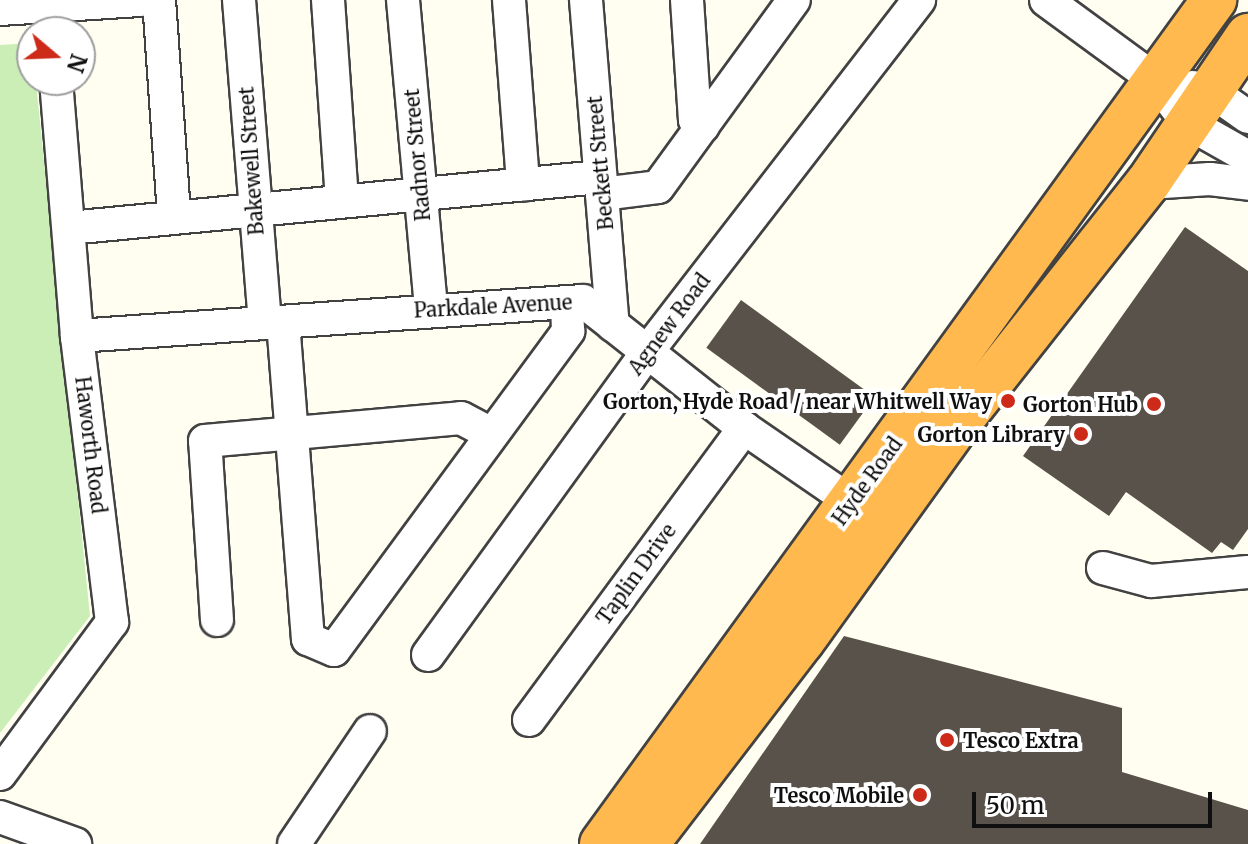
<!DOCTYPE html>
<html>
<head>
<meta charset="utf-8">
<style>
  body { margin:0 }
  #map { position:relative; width:1248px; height:844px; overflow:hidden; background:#fffef1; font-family:Merriweather,serif }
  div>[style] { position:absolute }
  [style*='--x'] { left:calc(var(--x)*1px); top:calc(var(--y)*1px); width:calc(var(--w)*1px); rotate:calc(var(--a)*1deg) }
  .green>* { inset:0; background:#cbeeb6 }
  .building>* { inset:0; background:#59524a; transform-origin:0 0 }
  .roads { filter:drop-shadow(2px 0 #424242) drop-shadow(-2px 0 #424242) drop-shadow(0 2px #424242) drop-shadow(0 -2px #424242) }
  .minor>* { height:32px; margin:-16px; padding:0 16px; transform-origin:16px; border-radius:16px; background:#fff }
  .highway>* { height:44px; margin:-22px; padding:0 22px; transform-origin:22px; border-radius:22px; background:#ffb94f }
  .dots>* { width:22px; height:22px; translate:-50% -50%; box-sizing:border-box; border:4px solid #fff; border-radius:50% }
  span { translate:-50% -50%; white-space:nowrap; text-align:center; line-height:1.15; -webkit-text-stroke:8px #fff; paint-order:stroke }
  .street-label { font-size:20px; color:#0f0f0f }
  .poi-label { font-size:20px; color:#0f0f0f; font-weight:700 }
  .right { translate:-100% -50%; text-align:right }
  .left { translate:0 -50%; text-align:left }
  .north { position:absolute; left:16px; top:16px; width:80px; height:80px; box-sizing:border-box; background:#fff; border:2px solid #9f9f9f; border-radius:50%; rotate:109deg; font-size:22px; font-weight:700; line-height:32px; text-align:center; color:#0f0f0f }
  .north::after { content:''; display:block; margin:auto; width:28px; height:36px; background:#ce2a19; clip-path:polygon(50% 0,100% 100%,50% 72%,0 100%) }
  .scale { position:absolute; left:972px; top:792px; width:240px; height:36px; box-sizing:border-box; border:4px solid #0f0f0f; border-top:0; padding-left:10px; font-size:24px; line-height:28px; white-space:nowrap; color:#0f0f0f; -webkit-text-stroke:6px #fff; paint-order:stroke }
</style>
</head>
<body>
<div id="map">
  <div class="green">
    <div style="clip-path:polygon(32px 43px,90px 616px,0 733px,0 45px)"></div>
  </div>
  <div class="building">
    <div style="clip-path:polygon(1185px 227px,1248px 271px,1248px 529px,1233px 550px,1221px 542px,1212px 553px,1126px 492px,1109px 516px,1023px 456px)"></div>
    <div style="left:741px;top:300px;width:165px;height:59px;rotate:36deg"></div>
    <div style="clip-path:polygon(844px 636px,1122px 708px,1122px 772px,1248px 810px,1248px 844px,700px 844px)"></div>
  </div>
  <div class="roads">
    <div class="minor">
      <div style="--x:159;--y:0;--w:218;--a:86"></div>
      <div style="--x:239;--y:0;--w:324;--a:85.4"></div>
      <div style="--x:328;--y:0;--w:199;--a:86"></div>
      <div style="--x:403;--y:0;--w:310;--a:84.8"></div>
      <div style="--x:509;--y:0;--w:185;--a:85.6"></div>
      <div style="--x:586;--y:0;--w:326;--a:85.3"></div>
      <div style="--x:687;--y:0;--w:120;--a:86.2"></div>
      <div style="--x:695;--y:120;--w:10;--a:37"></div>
      <div style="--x:1046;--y:0;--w:134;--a:36.2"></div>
      <div style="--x:1154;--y:79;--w:56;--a:52.3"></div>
      <div style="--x:1188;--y:123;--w:69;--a:29.5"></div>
      <div style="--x:0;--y:9;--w:140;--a:-3.7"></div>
      <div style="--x:1192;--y:87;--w:19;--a:12"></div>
      <div style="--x:1211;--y:91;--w:45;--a:35.1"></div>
      <div style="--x:1148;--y:183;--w:62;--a:-3.7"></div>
      <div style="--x:1210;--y:179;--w:38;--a:7"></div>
      <div style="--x:602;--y:194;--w:56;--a:-7.1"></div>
      <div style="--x:658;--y:187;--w:231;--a:-54"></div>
      <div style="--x:69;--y:228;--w:533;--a:-5.49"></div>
      <div style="--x:283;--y:322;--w:318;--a:85.5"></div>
      <div style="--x:308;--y:639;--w:28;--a:23"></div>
      <div style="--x:334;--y:650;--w:396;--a:-53.7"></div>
      <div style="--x:568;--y:331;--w:29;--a:-92"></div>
      <div style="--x:77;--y:336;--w:507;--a:-3.96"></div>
      <div style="--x:583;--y:301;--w:205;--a:38.3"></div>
      <div style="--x:744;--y:428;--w:148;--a:34.5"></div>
      <div style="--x:1103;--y:568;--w:50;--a:15.2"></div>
      <div style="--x:1151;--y:581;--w:97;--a:-5.3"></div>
      <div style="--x:217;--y:620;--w:179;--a:-93.8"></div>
      <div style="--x:205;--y:441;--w:257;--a:-5.1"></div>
      <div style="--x:461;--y:418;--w:34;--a:28"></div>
      <div style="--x:428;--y:655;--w:374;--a:-54.1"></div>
      <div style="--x:647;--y:352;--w:445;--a:-52.3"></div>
      <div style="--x:529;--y:720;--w:363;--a:-53.6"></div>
      <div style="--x:0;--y:774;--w:189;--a:-53.6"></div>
      <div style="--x:112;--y:622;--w:288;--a:-97"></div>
      <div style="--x:77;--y:336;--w:257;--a:-94.7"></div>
      <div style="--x:0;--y:817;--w:80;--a:19.8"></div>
      <div style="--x:294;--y:844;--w:136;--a:-56.1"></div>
    </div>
    <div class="highway">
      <div style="--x:602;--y:844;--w:1043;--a:-54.05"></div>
      <div style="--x:646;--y:844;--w:256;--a:-52.5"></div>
      <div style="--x:802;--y:641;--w:276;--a:-54.3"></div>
      <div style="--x:963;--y:417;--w:298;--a:-51.7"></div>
      <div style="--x:1148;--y:183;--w:178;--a:-55.8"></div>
    </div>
  </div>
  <div class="dots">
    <div style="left:1008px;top:401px;background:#ce2a19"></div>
    <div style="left:1154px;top:404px;background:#ce2a19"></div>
    <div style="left:1081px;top:434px;background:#ce2a19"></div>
    <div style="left:947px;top:740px;background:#ce2a19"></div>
    <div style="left:920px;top:795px;background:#ce2a19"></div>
  </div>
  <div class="street-label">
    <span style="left:417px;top:155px;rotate:-95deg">Radnor Street</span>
    <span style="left:251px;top:161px;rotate:-94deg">Bakewell Street</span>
    <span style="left:600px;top:163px;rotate:-95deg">Beckett Street</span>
    <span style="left:493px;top:306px;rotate:-3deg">Parkdale Avenue</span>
    <span style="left:669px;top:324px;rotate:-53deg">Agnew Road</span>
    <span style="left:91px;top:445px;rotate:83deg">Haworth Road</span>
    <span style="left:867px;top:481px;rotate:-54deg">Hyde Road</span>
    <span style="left:636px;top:574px;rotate:-54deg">Taplin Drive</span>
  </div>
  <div class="poi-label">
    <span class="right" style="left:992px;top:401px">Gorton, Hyde Road / near Whitwell Way</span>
    <span class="right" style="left:1138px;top:404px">Gorton Hub</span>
    <span class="right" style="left:1065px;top:434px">Gorton Library</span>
    <span class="left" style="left:963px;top:740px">Tesco Extra</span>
    <span class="right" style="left:904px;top:795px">Tesco Mobile</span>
  </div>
  <div class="north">N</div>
  <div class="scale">50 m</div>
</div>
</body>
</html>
